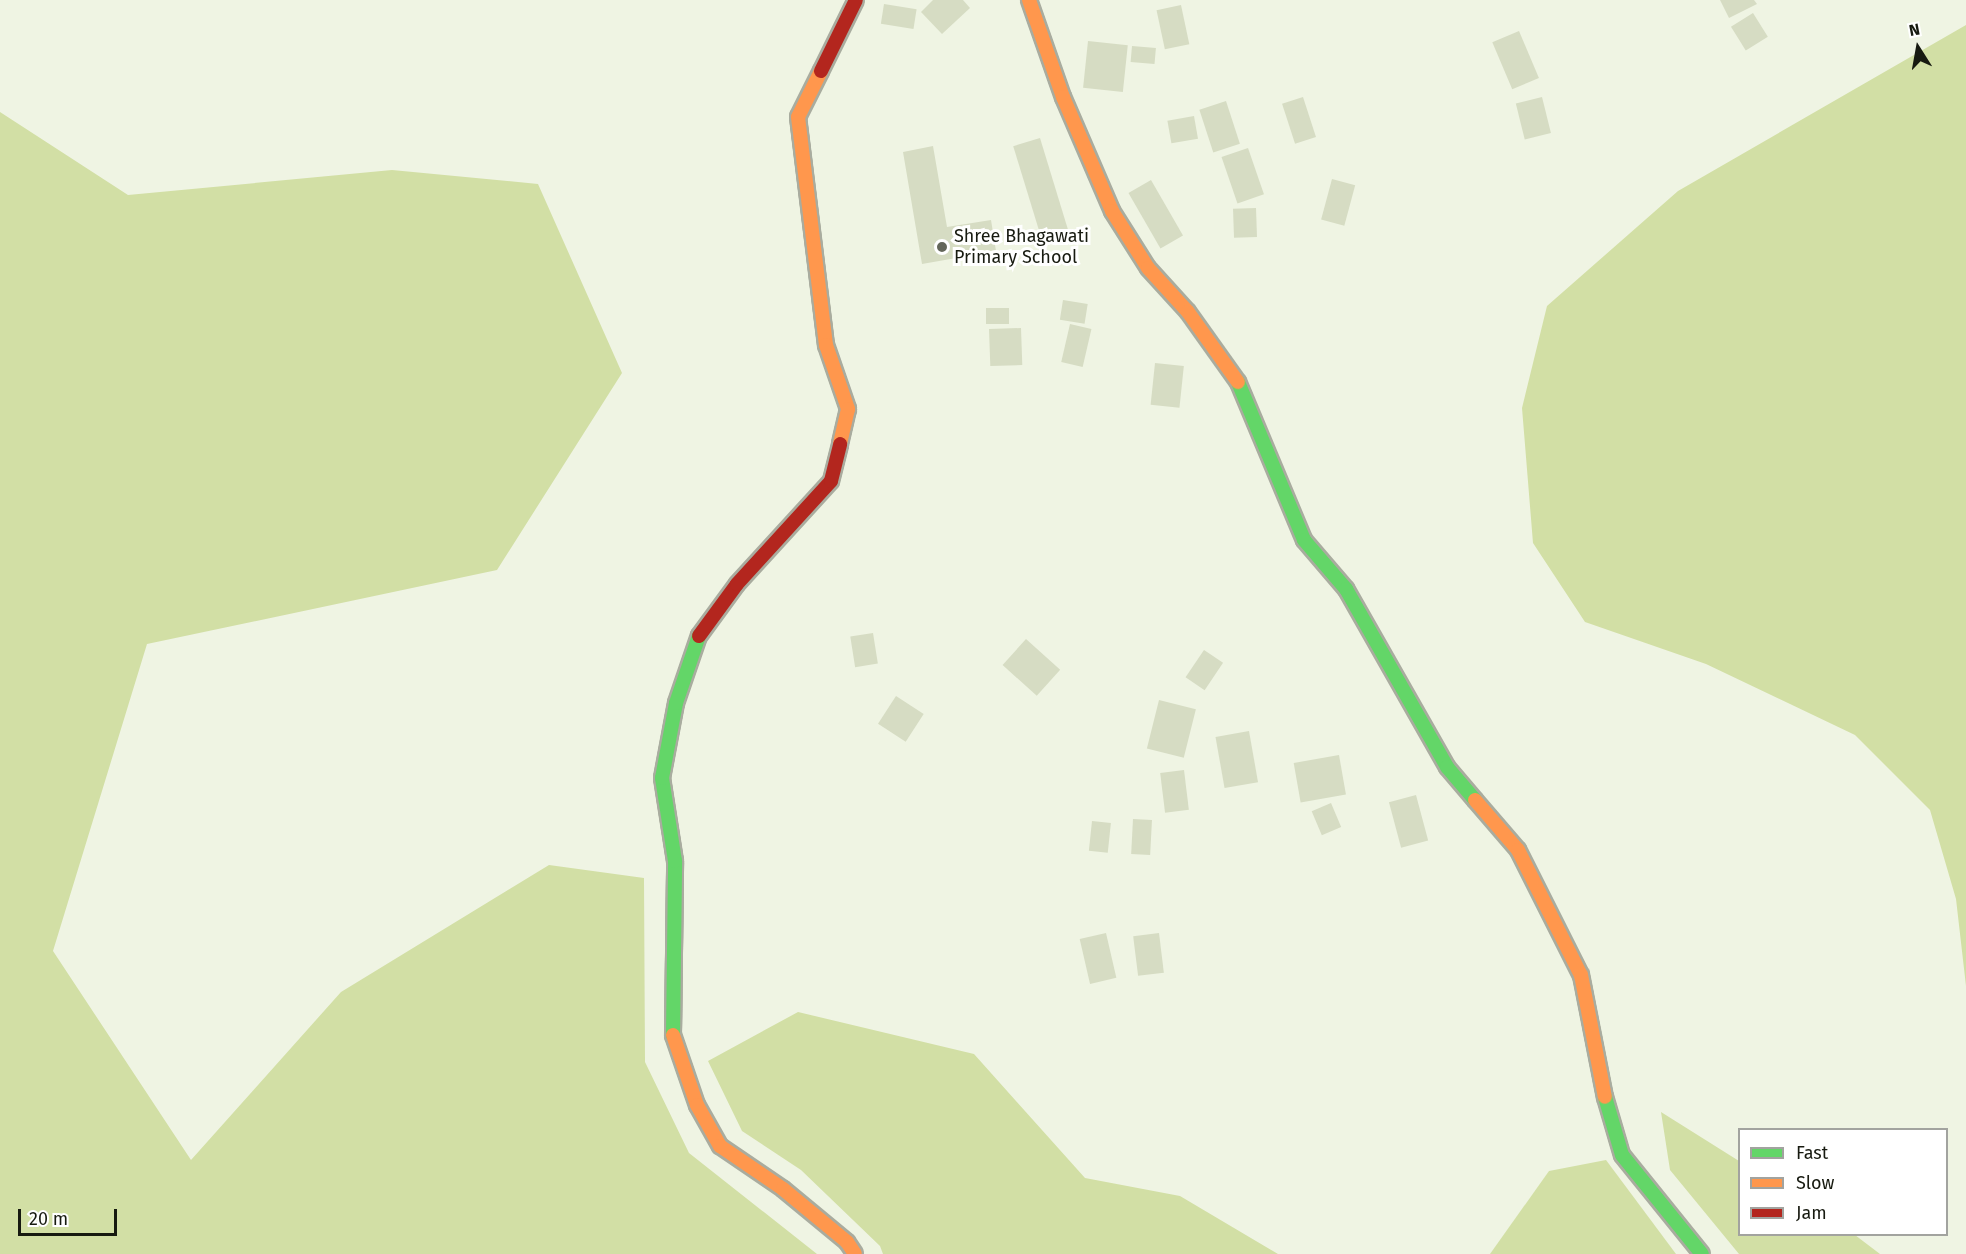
<!DOCTYPE html>
<html>
<head>
<meta charset="utf-8">
<style>
  body { margin:0 }
  #map { position:relative; width:1966px; height:1254px; overflow:hidden; background:#eff4e3; font-family:"Fira Sans",sans-serif }
  div>[style] { position:absolute }
  [style*='--x'] { left:calc(var(--x)*1px); top:calc(var(--y)*1px); width:calc(var(--w)*1px); rotate:calc(var(--a)*1deg) }
  .green>* { inset:0; background:#d2dfa5 }
  .building>* { inset:0; background:#d6dcc3; transform-origin:0 0 }
  .roads { filter:drop-shadow(2px 0 #a9ac9f) drop-shadow(-2px 0 #a9ac9f) drop-shadow(0 2px #a9ac9f) drop-shadow(0 -2px #a9ac9f) }
  .fast>* { height:14px; margin:-7px; padding:0 7px; transform-origin:7px; border-radius:7px; background:#63d668 }
  .slow>* { height:14px; margin:-7px; padding:0 7px; transform-origin:7px; border-radius:7px; background:#ff974d }
  .jam>* { height:14px; margin:-7px; padding:0 7px; transform-origin:7px; border-radius:7px; background:#b3261e }
  .dots>* { width:16px; height:16px; translate:-50% -50%; box-sizing:border-box; border:3px solid #fff; border-radius:50% }
  span { translate:-50% -50%; white-space:nowrap; text-align:center; line-height:1.15; -webkit-text-stroke:6px #fff; paint-order:stroke }
  .poi-label { font-size:18px; color:#171a10 }
  .left { translate:0 -50%; text-align:left }
  .legend { position:absolute; left:1738px; top:1128px; width:210px; height:108px; box-sizing:border-box; background:#fff; border:2px solid #a2a39f; margin:0; padding:8px 10px; list-style:none; font-size:18px; color:#171a10 }
  .legend li { display:flex; align-items:center; gap:12px; height:30px }
  .legend b { width:30px; border:2px solid #a2a39f }
  .north { position:absolute; left:1888px; top:18px; width:60px; height:60px; -webkit-text-stroke:4px #fff; paint-order:stroke; rotate:349deg; font-size:16px; font-weight:700; line-height:24px; text-align:center; color:#171a10 }
  .north::after { content:''; display:block; margin:auto; width:21px; height:27px; background:#171a10; clip-path:polygon(50% 0,100% 100%,50% 72%,0 100%) }
  .scale { position:absolute; left:18px; top:1209px; width:99px; height:27px; box-sizing:border-box; border:3px solid #171a10; border-top:0; padding-left:8px; font-size:18px; line-height:21px; white-space:nowrap; color:#171a10; -webkit-text-stroke:4px #fff; paint-order:stroke }
</style>
</head>
<body>
<div id="map">
  <div class="green">
    <div style="clip-path:polygon(1966px 25px,1966px 986px,1956px 899px,1930px 810px,1855px 735px,1706px 664px,1585px 622px,1533px 543px,1522px 408px,1547px 306px,1678px 191px)"></div>
    <div style="clip-path:polygon(0 112px,128px 195px,392px 170px,538px 184px,622px 373px,497px 570px,147px 644px,53px 951px,191px 1160px,341px 992px,549px 865px,644px 878px,645px 1062px,689px 1153px,817px 1254px,0 1254px)"></div>
    <div style="clip-path:polygon(798px 1012px,974px 1054px,1085px 1178px,1180px 1196px,1278px 1254px,883px 1254px,880px 1246px,801px 1170px,742px 1131px,708px 1061px)"></div>
    <div style="clip-path:polygon(1661px 1112px,1739px 1161px,1740px 1234px,1855px 1235px,1880px 1254px,1739px 1254px,1670px 1170px)"></div>
    <div style="clip-path:polygon(1606px 1160px,1676px 1254px,1490px 1254px,1549px 1171px)"></div>
  </div>
  <div class="building">
    <div style="clip-path:polygon(933px 0,963px 0,970px 8px,942px 34px,921px 12px)"></div>
    <div style="clip-path:polygon(1720px 0,1754px 0,1757px 4px,1729px 18px)"></div>
    <div style="left:884px;top:4px;width:33px;height:20px;rotate:9deg"></div>
    <div style="left:1181px;top:5px;width:40px;height:25px;rotate:78deg"></div>
    <div style="left:1753px;top:13px;width:28px;height:26px;rotate:58deg"></div>
    <div style="left:1519px;top:31px;width:51px;height:29px;rotate:67deg"></div>
    <div style="left:1088px;top:41px;width:40px;height:47px;rotate:6deg"></div>
    <div style="left:1132px;top:46px;width:24px;height:16px;rotate:5deg"></div>
    <div style="left:1303px;top:97px;width:42px;height:22px;rotate:72deg"></div>
    <div style="left:1542px;top:97px;width:37px;height:27px;rotate:76deg"></div>
    <div style="left:1226px;top:101px;width:45px;height:28px;rotate:72deg"></div>
    <div style="left:1194px;top:116px;width:23px;height:27px;rotate:80deg"></div>
    <div style="left:1040px;top:138px;width:105px;height:28px;rotate:73deg"></div>
    <div style="clip-path:polygon(933px 146px,947px 227px,991px 220px,996px 251px,922px 264px,903px 152px)"></div>
    <div style="left:1248px;top:148px;width:49px;height:28px;rotate:71deg"></div>
    <div style="left:1332px;top:179px;width:24px;height:42px;rotate:15deg"></div>
    <div style="left:1151px;top:180px;width:64px;height:26px;rotate:60deg"></div>
    <div style="left:1256px;top:208px;width:29px;height:23px;rotate:88deg"></div>
    <div style="left:1063px;top:300px;width:25px;height:20px;rotate:9deg"></div>
    <div style="left:986px;top:308px;width:23px;height:16px"></div>
    <div style="left:1070px;top:324px;width:22px;height:39px;rotate:13deg"></div>
    <div style="left:1021px;top:328px;width:37px;height:32px;rotate:88deg"></div>
    <div style="left:1155px;top:363px;width:29px;height:42px;rotate:6deg"></div>
    <div style="left:873px;top:633px;width:31px;height:23px;rotate:81deg"></div>
    <div style="left:1026px;top:639px;width:46px;height:35px;rotate:42deg"></div>
    <div style="left:1204px;top:650px;width:23px;height:33px;rotate:34deg"></div>
    <div style="left:896px;top:696px;width:33px;height:33px;rotate:33deg"></div>
    <div style="left:1159px;top:700px;width:38px;height:50px;rotate:14deg"></div>
    <div style="left:1249px;top:731px;width:52px;height:34px;rotate:80deg"></div>
    <div style="left:1339px;top:755px;width:40px;height:46px;rotate:80deg"></div>
    <div style="left:1184px;top:770px;width:40px;height:24px;rotate:83deg"></div>
    <div style="left:1416px;top:795px;width:47px;height:28px;rotate:75deg"></div>
    <div style="left:1331px;top:803px;width:26px;height:21px;rotate:67deg"></div>
    <div style="left:1133px;top:819px;width:19px;height:35px;rotate:3deg"></div>
    <div style="left:1092px;top:821px;width:19px;height:30px;rotate:6deg"></div>
    <div style="left:1106px;top:933px;width:46px;height:27px;rotate:77deg"></div>
    <div style="left:1159px;top:933px;width:40px;height:26px;rotate:83deg"></div>
  </div>
  <div class="roads">
    <div class="fast">
      <div style="--x:1238;--y:382;--w:171;--a:67.3"></div>
      <div style="--x:1304;--y:540;--w:65;--a:49.4"></div>
      <div style="--x:1346;--y:589;--w:205;--a:60.4"></div>
      <div style="--x:1447;--y:767;--w:43;--a:49.7"></div>
      <div style="--x:673;--y:1035;--w:174;--a:-89.3"></div>
      <div style="--x:675;--y:861;--w:84;--a:-98.9"></div>
      <div style="--x:662;--y:778;--w:76;--a:-79.4"></div>
      <div style="--x:676;--y:703;--w:71;--a:-71.1"></div>
      <div style="--x:1605;--y:1097;--w:60;--a:73.7"></div>
      <div style="--x:1622;--y:1155;--w:127;--a:51.1"></div>
    </div>
    <div class="slow">
      <div style="--x:1029;--y:0;--w:103;--a:70.7"></div>
      <div style="--x:1063;--y:97;--w:124;--a:66.7"></div>
      <div style="--x:1112;--y:211;--w:67;--a:57.7"></div>
      <div style="--x:1148;--y:268;--w:59;--a:47.7"></div>
      <div style="--x:1188;--y:312;--w:86;--a:54.5"></div>
      <div style="--x:821;--y:71;--w:51;--a:116.6"></div>
      <div style="--x:798;--y:117;--w:230;--a:83"></div>
      <div style="--x:826;--y:345;--w:68;--a:71"></div>
      <div style="--x:848;--y:409;--w:36;--a:103"></div>
      <div style="--x:1475;--y:800;--w:66;--a:49.3"></div>
      <div style="--x:1518;--y:850;--w:140;--a:63.3"></div>
      <div style="--x:1581;--y:975;--w:124;--a:78.9"></div>
      <div style="--x:673;--y:1035;--w:74;--a:71.1"></div>
      <div style="--x:697;--y:1105;--w:47;--a:60.7"></div>
      <div style="--x:720;--y:1146;--w:76;--a:34.3"></div>
      <div style="--x:783;--y:1189;--w:83;--a:39.6"></div>
      <div style="--x:847;--y:1242;--w:14;--a:56"></div>
    </div>
    <div class="jam">
      <div style="--x:821;--y:71;--w:79;--a:-63.8"></div>
      <div style="--x:699;--y:636;--w:64;--a:-53.8"></div>
      <div style="--x:737;--y:584;--w:139;--a:-47.6"></div>
      <div style="--x:831;--y:481;--w:38;--a:-76"></div>
    </div>
  </div>
  <div class="dots">
    <div style="left:942px;top:247px;background:#63665a"></div>
  </div>
  <div class="poi-label">
    <span class="left" style="left:954px;top:247px">Shree Bhagawati<br>Primary School</span>
  </div>
  <ul class="legend">
  <li><b style="height:8px;background:#63d668"></b>Fast</li>
  <li><b style="height:8px;background:#ff974d"></b>Slow</li>
  <li><b style="height:8px;background:#b3261e"></b>Jam</li>
  </ul>
  <div class="north">N</div>
  <div class="scale">20 m</div>
</div>
</body>
</html>
